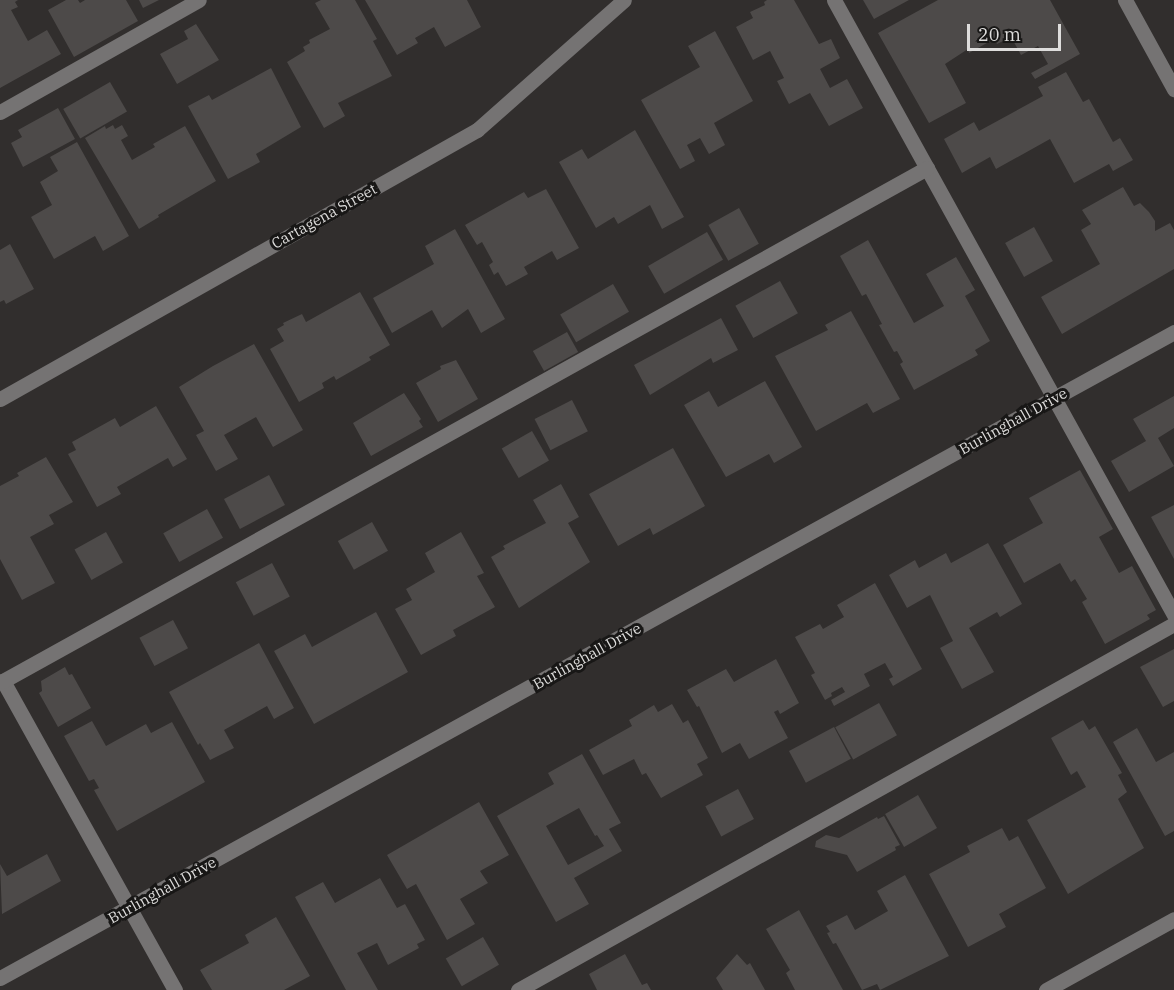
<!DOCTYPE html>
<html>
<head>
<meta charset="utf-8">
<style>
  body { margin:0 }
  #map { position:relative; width:1174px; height:990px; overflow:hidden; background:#312e2d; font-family:"IBM Plex Serif",serif }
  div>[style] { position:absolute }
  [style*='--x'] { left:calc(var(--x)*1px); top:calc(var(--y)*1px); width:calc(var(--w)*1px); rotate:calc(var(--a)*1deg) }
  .building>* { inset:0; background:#4d4a49; transform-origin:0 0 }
  .minor>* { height:15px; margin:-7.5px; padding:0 7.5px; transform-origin:7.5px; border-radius:7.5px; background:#757373 }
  span { translate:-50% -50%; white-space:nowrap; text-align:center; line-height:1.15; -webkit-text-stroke:6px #181716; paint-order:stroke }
  .street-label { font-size:15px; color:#dedddc }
  .scale { position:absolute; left:967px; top:24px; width:94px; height:27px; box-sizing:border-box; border:3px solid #dedddc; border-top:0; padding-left:8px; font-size:18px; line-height:21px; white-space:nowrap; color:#dedddc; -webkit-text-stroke:4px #181716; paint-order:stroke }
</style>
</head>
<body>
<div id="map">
  <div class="building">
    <div style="clip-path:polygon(0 0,18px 0,15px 2px,18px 7px,11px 10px,28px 41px,47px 30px,61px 54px,0 88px)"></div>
    <div style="clip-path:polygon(66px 0,78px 0,80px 3px,85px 0,126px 0,138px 21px,74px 57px,48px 10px)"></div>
    <div style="clip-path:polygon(139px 0,159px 0,143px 8px)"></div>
    <div style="clip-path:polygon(321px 0,355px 0,377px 39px,373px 41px,392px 76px,338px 103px,345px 116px,324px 128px,287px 62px,305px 51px,303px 47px,310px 43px,309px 40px,330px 29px,315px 3px)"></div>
    <div style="clip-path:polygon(365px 0,467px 0,481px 27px,445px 47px,434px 27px,415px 38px,418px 43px,397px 55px)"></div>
    <div style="clip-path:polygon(767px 0,794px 0,819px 44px,831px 39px,840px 58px,820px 69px,830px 88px,847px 79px,863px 108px,829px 126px,810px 93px,789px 104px,777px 81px,784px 78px,770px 51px,753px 60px,736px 27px,753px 18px,750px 12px,765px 5px,764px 2px)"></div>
    <div style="clip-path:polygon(863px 0,909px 0,874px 19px)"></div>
    <div style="clip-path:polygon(938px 0,1050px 0,1080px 54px,1035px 79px,1031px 73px,1048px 64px,1038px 46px,1021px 55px,1011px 37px,997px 44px,994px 39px,969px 53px,968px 49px,945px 64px,966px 103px,929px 123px,878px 33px)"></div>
    <div style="clip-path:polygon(196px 24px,219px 60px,177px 84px,160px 54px,188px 39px,184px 31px)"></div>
    <div style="clip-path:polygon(715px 31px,753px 101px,714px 123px,725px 145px,709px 154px,700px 138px,687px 145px,695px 161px,680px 169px,641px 100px,700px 67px,688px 46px)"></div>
    <div style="clip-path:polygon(271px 68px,301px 127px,256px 154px,260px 162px,228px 179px,188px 106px,209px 95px,212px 100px)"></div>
    <div style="clip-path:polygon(1066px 72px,1083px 102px,1089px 99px,1113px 142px,1120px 138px,1133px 160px,1113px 171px,1109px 164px,1074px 183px,1050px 139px,996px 169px,990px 157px,962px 173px,944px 139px,974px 122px,979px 131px,1043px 96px,1038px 87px)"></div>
    <div style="left:110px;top:82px;width:34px;height:54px;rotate:60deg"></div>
    <div style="clip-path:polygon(58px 108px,75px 139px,23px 167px,11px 143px,22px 137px,18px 130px)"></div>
    <div style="clip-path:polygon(113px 125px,115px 129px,122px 125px,128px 136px,121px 140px,132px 160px,155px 147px,153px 144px,185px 126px,216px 181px,158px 215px,159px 217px,139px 229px,85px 138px,105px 126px,106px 129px)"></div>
    <div style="clip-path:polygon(635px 130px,684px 217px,662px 229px,650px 205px,618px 224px,614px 217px,596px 228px,559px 162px,582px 149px,588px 159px)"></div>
    <div style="clip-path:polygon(77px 142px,129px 236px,103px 251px,95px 236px,54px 259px,31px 217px,52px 205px,40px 182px,58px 171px,50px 157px)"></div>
    <div style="clip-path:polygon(1123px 187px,1134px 206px,1140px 203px,1149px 212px,1155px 221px,1155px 231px,1170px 223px,1174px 230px,1174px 269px,1062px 334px,1041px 297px,1100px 264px,1081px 230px,1091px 224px,1082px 210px)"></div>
    <div style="clip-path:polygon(546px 189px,579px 248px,557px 260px,552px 251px,524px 267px,528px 274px,506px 286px,498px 272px,494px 275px,489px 265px,493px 262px,482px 242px,477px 245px,465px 225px,524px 192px,528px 198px)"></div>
    <div style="left:739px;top:208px;width:41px;height:35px;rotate:61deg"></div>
    <div style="left:1034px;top:227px;width:39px;height:33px;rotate:61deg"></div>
    <div style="clip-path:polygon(455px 229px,505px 319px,481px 333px,468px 309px,442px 328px,432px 310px,392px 333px,373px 298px,434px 264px,425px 246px)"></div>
    <div style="left:707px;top:232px;width:32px;height:68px;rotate:60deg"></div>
    <div style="clip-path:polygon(868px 240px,914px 323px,944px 306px,926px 274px,956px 257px,975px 290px,965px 296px,990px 341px,975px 350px,978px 355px,914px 390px,900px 364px,903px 362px,897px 351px,894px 352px,879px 325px,882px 324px,866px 294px,862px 296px,840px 256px)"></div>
    <div style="clip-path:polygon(10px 244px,34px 289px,6px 304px,4px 300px,0 302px,0 250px)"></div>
    <div style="left:780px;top:281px;width:37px;height:51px;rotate:61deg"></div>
    <div style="left:613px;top:284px;width:32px;height:61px;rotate:60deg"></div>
    <div style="clip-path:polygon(360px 292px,390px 345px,369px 357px,371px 360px,336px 380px,334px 376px,322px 383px,324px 388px,299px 402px,270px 349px,284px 341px,277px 329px,284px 325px,283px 323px,302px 314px,306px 322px)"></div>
    <div style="clip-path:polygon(851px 311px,900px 399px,873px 413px,867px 403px,816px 431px,775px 356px,828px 330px,825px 325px)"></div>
    <div style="clip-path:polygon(721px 318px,738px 350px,713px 363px,711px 358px,650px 395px,634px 365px)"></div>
    <div style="left:567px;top:332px;width:23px;height:39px;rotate:61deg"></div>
    <div style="clip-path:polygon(254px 344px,303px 430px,273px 447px,256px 417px,224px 435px,238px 459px,216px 471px,196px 435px,204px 431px,179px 387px,213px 366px)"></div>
    <div style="clip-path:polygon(456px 360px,478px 399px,438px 422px,416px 383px,441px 369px,440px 366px)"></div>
    <div style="clip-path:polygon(765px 381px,802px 447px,774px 463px,769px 454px,726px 477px,684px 405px,709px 391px,718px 407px)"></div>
    <div style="clip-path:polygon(404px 393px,421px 419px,419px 421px,423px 427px,371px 456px,353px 423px)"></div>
    <div style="clip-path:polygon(1174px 396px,1174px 428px,1158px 438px,1174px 466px,1129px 492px,1111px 461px,1146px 441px,1133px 419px)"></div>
    <div style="left:572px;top:400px;width:35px;height:42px;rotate:63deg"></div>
    <div style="clip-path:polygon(156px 406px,187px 459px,173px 467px,168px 458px,117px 487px,121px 494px,97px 507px,68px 454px,76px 450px,72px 442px,115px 418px,120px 427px)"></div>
    <div style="left:532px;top:431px;width:34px;height:35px;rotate:60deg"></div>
    <div style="clip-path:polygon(673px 448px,705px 506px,653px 535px,650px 528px,618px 546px,589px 494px)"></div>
    <div style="clip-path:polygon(46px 457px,73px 502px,49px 515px,54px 524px,30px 537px,55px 583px,22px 600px,0 559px,0 486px,19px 476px,17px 473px)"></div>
    <div style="clip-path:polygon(1080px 470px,1113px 529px,1099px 537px,1119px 573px,1132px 566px,1156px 610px,1147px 615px,1150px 619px,1105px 644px,1082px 602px,1087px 599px,1075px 579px,1071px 582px,1060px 563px,1024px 583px,1003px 545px,1043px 523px,1029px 498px)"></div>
    <div style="left:269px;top:475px;width:34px;height:51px;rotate:62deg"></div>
    <div style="clip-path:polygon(561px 484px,579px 517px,568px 523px,590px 562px,519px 608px,491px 557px,505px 549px,503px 546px,546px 523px,533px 500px)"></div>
    <div style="clip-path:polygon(1174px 505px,1174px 559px,1151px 517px)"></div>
    <div style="left:207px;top:509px;width:33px;height:50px;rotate:61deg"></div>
    <div style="left:372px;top:522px;width:33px;height:39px;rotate:61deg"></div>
    <div style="left:106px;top:532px;width:35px;height:36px;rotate:61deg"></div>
    <div style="clip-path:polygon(461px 532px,484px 573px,477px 576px,495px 607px,453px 630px,456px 636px,421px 655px,395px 609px,412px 600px,406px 589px,435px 572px,425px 553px)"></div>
    <div style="clip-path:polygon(988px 543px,1022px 604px,1000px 617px,997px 612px,969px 628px,994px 672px,962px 689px,940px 648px,953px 641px,930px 595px,907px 608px,889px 575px,915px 560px,919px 568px,946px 553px,951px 563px)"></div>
    <div style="left:272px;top:563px;width:38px;height:41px;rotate:62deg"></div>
    <div style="clip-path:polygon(875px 583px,922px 669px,893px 686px,889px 679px,893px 677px,885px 663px,864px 674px,870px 686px,834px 706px,831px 700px,845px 692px,842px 687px,831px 693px,832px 696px,825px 700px,811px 675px,815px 673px,795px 637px,820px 624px,823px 629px,844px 617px,837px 605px)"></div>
    <div style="clip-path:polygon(376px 612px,408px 672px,314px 724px,274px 651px,305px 634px,312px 647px)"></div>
    <div style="left:173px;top:620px;width:32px;height:38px;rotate:62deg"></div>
    <div style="clip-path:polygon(259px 643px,294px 708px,274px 719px,267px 706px,224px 730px,234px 748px,210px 760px,200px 743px,198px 745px,169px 692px)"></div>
    <div style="clip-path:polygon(1174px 649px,1174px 701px,1163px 707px,1140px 667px)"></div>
    <div style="clip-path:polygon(776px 659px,799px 703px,780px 714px,778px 710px,774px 712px,788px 738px,749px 759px,740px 743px,722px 753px,699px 706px,697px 707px,687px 690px,726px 669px,734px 682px)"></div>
    <div style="clip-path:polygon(65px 667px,69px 675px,72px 674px,91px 708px,58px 727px,39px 693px,42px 691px,41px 681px)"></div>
    <div style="left:879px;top:703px;width:37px;height:50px;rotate:61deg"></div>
    <div style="clip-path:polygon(672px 704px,683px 723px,688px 720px,708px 758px,697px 764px,703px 775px,661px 798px,646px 773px,642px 775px,634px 759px,603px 775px,589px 750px,632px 726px,629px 720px,654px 705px,658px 712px)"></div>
    <div style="clip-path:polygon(1083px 720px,1089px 730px,1095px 726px,1122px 773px,1118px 775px,1127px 792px,1118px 799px,1144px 848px,1068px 894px,1027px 820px,1086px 787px,1077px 771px,1071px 775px,1051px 738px)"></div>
    <div style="clip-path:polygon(92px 721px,106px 746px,146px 724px,151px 733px,172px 722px,205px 782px,117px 831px,94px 790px,99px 788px,94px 779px,89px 781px,64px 736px)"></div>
    <div style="left:834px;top:727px;width:36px;height:51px;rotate:62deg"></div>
    <div style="clip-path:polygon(1137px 728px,1156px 762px,1174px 752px,1174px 831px,1165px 836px,1113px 742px)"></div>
    <div style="clip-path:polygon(evenodd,582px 754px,621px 823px,609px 829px,622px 851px,574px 878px,589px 904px,556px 922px,497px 816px,554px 784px,548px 773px,582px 754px,579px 808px,595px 836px,597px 835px,604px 846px,568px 865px,546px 826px,579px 808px)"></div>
    <div style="left:738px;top:789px;width:34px;height:37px;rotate:62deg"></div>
    <div style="left:918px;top:795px;width:38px;height:38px;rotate:60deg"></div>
    <div style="clip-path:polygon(479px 802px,509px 855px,480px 871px,488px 883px,460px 899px,475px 924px,447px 940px,416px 884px,407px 889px,387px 855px)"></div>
    <div style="clip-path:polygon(884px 816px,900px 845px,895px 847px,896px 850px,857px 872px,847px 855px,815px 847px,816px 841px,826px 835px,839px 838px,877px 817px,878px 819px)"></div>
    <div style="clip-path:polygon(1002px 828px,1009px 841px,1018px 836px,1046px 888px,999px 914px,1006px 927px,968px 947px,929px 874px,970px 852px,967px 846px)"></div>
    <div style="clip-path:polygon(47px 854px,61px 881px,2px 914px,0 864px,7px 876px)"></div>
    <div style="clip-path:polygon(905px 875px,949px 956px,880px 990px,877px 984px,862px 990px,836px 943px,833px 944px,827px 933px,830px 932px,826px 926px,847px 915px,855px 930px,888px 911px,877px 891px)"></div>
    <div style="clip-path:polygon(380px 878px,397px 908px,405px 904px,425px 940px,417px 944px,419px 948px,388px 965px,377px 943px,357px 953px,378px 990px,346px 990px,295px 897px,323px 882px,335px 903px)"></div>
    <div style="clip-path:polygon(799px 910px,843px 990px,795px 990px,786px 973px,790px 970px,766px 929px)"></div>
    <div style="clip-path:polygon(276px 917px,310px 976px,284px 990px,212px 990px,200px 970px,249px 943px,245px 935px)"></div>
    <div style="left:483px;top:937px;width:32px;height:43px;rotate:60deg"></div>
    <div style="clip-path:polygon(625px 954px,642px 985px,647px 983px,651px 990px,597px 990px,589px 974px)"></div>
    <div style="clip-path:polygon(737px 954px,747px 965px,750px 963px,765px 990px,723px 990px,716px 978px)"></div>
  </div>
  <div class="minor">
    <div style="--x:834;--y:0;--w:703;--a:61.06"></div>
    <div style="--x:1125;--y:0;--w:102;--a:61.2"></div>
    <div style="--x:0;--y:112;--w:228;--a:-29.4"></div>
    <div style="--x:0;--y:399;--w:548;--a:-29.42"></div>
    <div style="--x:477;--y:130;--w:196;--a:-41.5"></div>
    <div style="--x:0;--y:978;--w:1340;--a:-28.82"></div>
    <div style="--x:175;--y:990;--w:354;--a:-119.1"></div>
    <div style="--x:3;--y:681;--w:1057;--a:-29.04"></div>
    <div style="--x:518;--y:990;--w:751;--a:-29.16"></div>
    <div style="--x:1046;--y:990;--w:146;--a:-29"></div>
  </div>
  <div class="street-label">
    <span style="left:324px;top:216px;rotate:-29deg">Cartagena Street</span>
    <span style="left:1013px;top:421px;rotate:-29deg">Burlinghall Drive</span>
    <span style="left:587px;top:656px;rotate:-29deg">Burlinghall Drive</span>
    <span style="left:162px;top:890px;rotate:-29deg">Burlinghall Drive</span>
  </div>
  <div class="scale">20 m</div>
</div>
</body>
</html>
